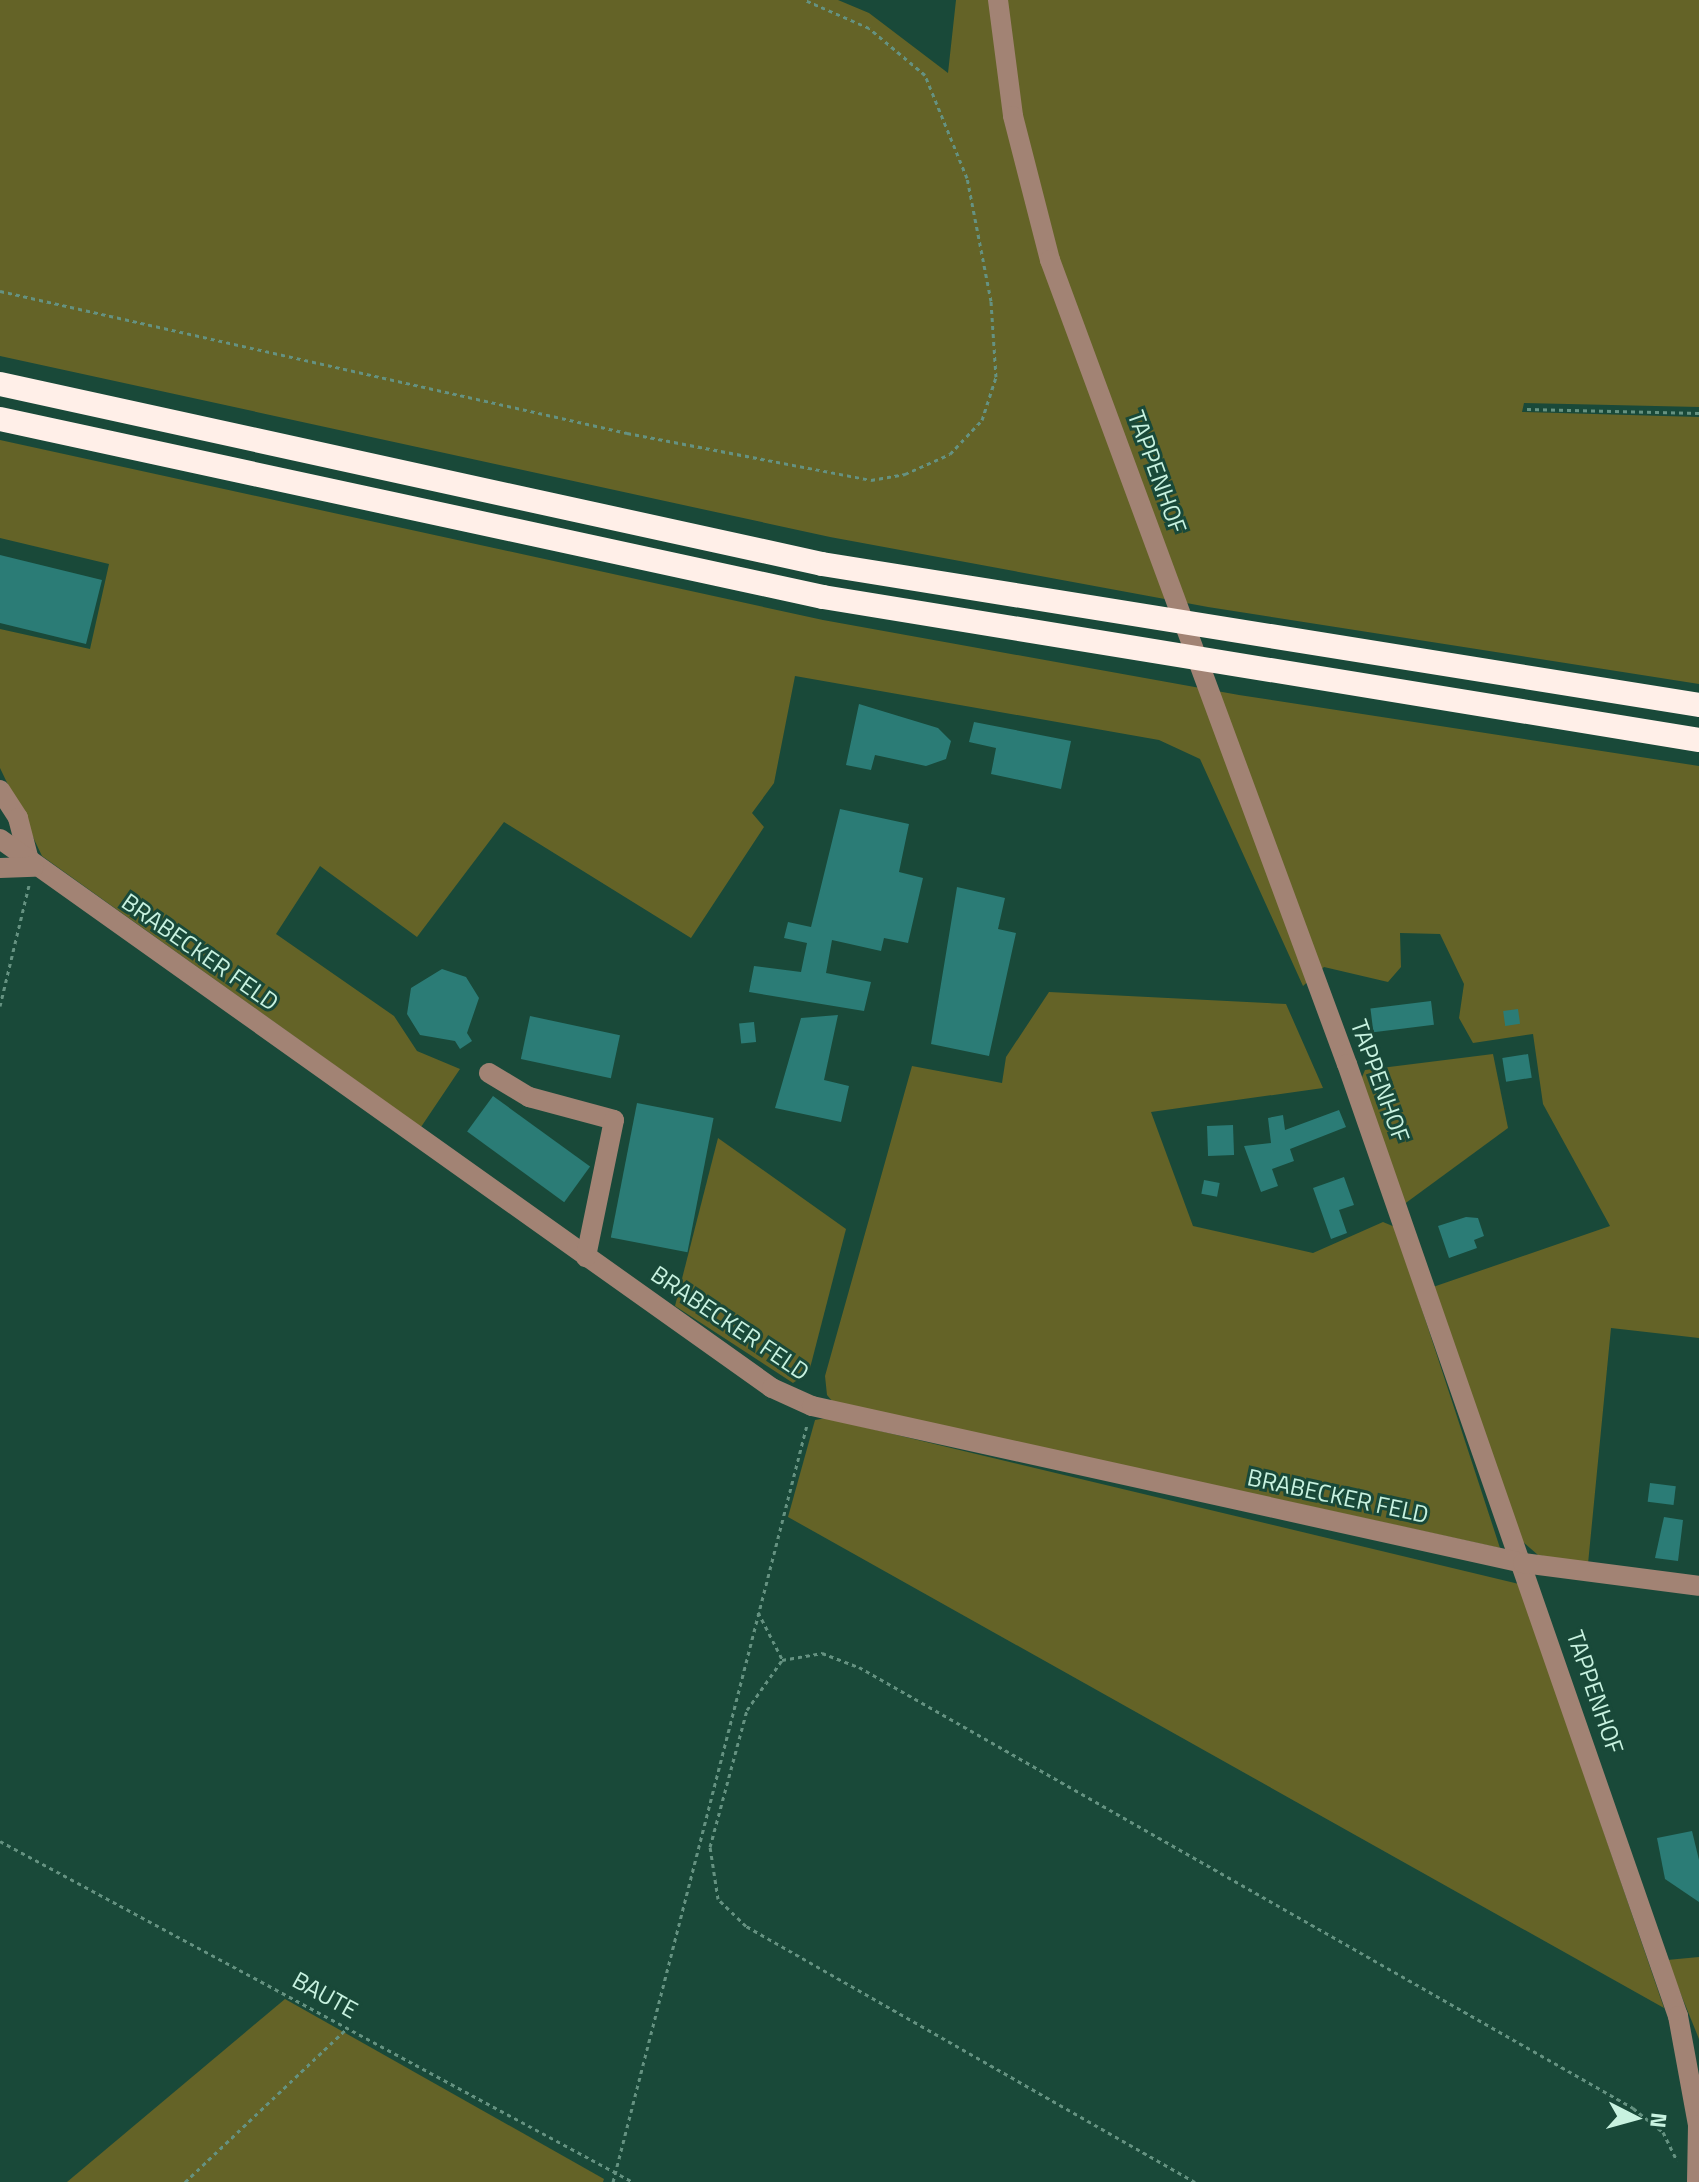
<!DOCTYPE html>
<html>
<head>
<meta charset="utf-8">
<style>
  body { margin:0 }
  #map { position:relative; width:1699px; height:2182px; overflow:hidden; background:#194939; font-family:"Titillium Web",sans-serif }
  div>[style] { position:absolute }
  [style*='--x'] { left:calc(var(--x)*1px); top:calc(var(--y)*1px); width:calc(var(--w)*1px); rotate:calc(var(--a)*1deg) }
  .green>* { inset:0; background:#646327 }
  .building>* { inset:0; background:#2b7c76; transform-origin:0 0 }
  .path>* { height:3px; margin-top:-1.5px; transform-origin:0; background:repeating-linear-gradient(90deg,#659281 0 4px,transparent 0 8px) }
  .minor>* { height:20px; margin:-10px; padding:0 10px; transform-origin:10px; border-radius:10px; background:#a28374 }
  .highway>* { height:24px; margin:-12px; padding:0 12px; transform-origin:12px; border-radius:12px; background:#ffefe8 }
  span { translate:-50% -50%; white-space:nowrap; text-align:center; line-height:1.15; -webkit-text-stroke:6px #194939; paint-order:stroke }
  .street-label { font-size:24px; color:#c8f2e0 }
  .north { position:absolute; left:1595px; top:2078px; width:80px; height:80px; -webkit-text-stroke:6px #194939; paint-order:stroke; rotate:96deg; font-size:22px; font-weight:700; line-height:32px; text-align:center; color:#c8f2e0 }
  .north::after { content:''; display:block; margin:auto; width:28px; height:36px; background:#c8f2e0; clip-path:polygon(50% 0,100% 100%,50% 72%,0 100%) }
</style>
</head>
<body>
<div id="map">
  <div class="green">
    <div style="clip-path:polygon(0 0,838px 0,869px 13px,948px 73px,956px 0,1699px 0,1699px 407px,1524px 403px,1522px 412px,1699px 417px,1699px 684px,1208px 607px,830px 537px,0 356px)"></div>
    <div style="clip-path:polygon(0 440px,823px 620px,1239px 695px,1699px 766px,1699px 1338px,1611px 1328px,1588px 1564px,1538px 1555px,1522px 1541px,1433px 1287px,1610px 1226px,1543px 1104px,1533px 1034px,1473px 1043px,1459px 1018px,1464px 984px,1440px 934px,1400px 933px,1401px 967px,1388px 982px,1324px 967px,1303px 986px,1200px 759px,1159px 740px,795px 676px,774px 783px,752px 813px,764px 827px,691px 938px,504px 822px,417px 937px,320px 866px,276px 934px,394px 1016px,417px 1051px,460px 1069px,421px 1127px,42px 856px,0 768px,0 629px,90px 649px,109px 564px,0 538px)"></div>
    <div style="clip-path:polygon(1049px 992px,1286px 1004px,1323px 1088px,1151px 1112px,1193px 1226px,1313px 1253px,1383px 1222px,1395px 1227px,1500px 1548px,833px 1402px,827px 1395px,825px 1376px,912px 1066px,1002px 1083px,1006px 1057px)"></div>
    <div style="clip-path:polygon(1493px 1054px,1508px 1128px,1403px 1205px,1360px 1082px,1365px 1070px)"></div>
    <div style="clip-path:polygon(718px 1138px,846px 1229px,809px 1372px,793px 1383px,675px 1306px)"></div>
    <div style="clip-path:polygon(826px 1418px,1519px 1584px,1664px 2008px,788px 1517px,815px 1420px)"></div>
    <div style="clip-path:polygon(1699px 1957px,1699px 2039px,1667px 1960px)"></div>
    <div style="clip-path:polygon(285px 1999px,604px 2179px,603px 2182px,67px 2182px)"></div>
  </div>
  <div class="building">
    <div style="clip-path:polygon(0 555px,102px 580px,86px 644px,0 623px)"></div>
    <div style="clip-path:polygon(859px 704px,938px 728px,951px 741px,946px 759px,926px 766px,875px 755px,871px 770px,846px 765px)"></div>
    <div style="clip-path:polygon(974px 722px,1071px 741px,1061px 789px,991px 774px,996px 748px,969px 742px)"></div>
    <div style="clip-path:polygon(840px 809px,909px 824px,899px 872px,923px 878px,908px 943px,884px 938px,881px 951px,832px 940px,826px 973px,871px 982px,864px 1011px,749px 992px,754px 966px,801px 972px,807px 943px,784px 938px,788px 922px,811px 927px)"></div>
    <div style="clip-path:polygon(957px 887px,1005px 898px,998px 929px,1016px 933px,989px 1056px,931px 1044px)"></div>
    <div style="clip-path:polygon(442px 969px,466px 977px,479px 998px,467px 1033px,472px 1041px,460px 1049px,455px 1041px,420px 1035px,407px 1014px,411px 988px)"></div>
    <div style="left:1431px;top:1001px;width:24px;height:61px;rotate:83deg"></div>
    <div style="left:1518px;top:1009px;width:15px;height:15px;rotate:82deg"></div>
    <div style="clip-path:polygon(838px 1015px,824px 1080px,849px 1086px,841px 1122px,775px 1108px,801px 1018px)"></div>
    <div style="left:530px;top:1016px;width:92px;height:44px;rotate:12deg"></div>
    <div style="left:754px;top:1022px;width:20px;height:15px;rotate:84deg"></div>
    <div style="left:1528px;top:1054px;width:24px;height:26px;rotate:81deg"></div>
    <div style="left:493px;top:1096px;width:120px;height:44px;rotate:36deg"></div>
    <div style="left:637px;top:1103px;width:78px;height:137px;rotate:11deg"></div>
    <div style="clip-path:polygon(1339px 1110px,1346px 1127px,1290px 1149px,1294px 1161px,1272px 1169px,1278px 1186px,1261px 1192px,1244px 1146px,1271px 1143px,1268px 1118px,1283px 1115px,1285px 1130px)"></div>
    <div style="left:1233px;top:1125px;width:30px;height:26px;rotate:88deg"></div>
    <div style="clip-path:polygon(1344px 1177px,1354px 1205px,1339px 1210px,1347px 1233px,1331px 1239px,1313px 1188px)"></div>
    <div style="left:1204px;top:1180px;width:16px;height:14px;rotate:11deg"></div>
    <div style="clip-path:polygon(1466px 1217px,1478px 1218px,1484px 1236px,1474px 1240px,1477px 1248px,1449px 1258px,1438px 1226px)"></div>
    <div style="left:1650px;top:1483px;width:26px;height:19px;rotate:7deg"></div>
    <div style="clip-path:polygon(1664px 1517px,1683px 1520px,1678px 1561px,1655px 1558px)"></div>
    <div style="clip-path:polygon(1692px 1831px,1699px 1860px,1699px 1902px,1665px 1879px,1657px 1838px)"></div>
  </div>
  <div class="path">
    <div style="--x:0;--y:291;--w:643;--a:12.76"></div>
    <div style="--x:627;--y:433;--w:248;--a:10.9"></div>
    <div style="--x:871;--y:480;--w:35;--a:-10"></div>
    <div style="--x:905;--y:474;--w:49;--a:-24"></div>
    <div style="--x:950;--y:454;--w:47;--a:-46.7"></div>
    <div style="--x:982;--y:420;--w:45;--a:-72"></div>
    <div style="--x:996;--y:377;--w:76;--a:-93.8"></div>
    <div style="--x:991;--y:301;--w:125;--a:-101"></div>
    <div style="--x:967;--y:178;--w:111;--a:-112.2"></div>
    <div style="--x:925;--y:75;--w:73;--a:-140"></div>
    <div style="--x:869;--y:28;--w:70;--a:-156.4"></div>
    <div style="--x:1527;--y:409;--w:172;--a:1.3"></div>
    <div style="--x:0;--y:1006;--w:124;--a:-76.5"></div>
    <div style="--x:758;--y:1612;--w:53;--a:62.9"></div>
    <div style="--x:0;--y:1841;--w:719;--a:28.31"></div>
    <div style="--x:185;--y:2182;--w:224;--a:-43.5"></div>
    <div style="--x:613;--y:2182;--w:781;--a:-75.63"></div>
    <div style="--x:1195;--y:2182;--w:517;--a:-150.31"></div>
    <div style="--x:746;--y:1926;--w:39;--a:-136"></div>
    <div style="--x:718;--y:1899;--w:53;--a:-98.7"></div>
    <div style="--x:710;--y:1847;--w:142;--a:-74.9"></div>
    <div style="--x:747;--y:1710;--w:61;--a:-55"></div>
    <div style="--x:782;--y:1660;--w:41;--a:-9.9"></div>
    <div style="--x:822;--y:1653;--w:40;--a:21"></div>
    <div style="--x:859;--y:1667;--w:891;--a:29.67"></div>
    <div style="--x:1633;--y:2108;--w:38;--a:39"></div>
    <div style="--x:1663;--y:2132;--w:32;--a:64"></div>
  </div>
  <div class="minor">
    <div style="--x:998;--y:0;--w:117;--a:82.6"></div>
    <div style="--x:1013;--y:116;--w:149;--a:75.6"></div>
    <div style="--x:1050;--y:260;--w:857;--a:69.73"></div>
    <div style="--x:1347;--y:1064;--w:1008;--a:70.83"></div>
    <div style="--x:1678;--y:2016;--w:111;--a:79.6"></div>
    <div style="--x:1698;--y:2125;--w:57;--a:91"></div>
    <div style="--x:0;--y:790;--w:33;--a:57"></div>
    <div style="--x:18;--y:818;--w:48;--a:75.4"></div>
    <div style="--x:0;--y:839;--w:947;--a:35.42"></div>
    <div style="--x:772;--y:1388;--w:44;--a:24.2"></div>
    <div style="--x:812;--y:1406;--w:728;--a:12.45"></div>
    <div style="--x:1523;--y:1563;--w:177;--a:7.4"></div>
    <div style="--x:0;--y:868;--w:34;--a:-2"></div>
    <div style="--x:489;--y:1073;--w:47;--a:31"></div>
    <div style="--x:529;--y:1097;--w:88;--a:15.1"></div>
    <div style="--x:614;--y:1120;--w:140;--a:101.6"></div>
  </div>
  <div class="highway">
    <div style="--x:0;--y:384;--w:841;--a:12.35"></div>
    <div style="--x:822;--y:564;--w:888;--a:9.13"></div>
    <div style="--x:0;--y:419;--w:842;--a:12.2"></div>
    <div style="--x:823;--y:597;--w:888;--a:9.27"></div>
  </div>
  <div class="street-label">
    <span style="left:1157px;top:472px;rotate:70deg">TAPPENHOF</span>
    <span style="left:200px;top:952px;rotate:35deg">BRABECKER FELD</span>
    <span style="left:1380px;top:1081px;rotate:70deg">TAPPENHOF</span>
    <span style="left:730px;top:1323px;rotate:34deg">BRABECKER FELD</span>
    <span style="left:1338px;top:1496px;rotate:12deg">BRABECKER FELD</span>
    <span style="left:1595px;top:1692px;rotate:71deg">TAPPENHOF</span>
    <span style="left:325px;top:1995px;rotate:29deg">BAUTE</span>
  </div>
  <div class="north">N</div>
</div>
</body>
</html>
